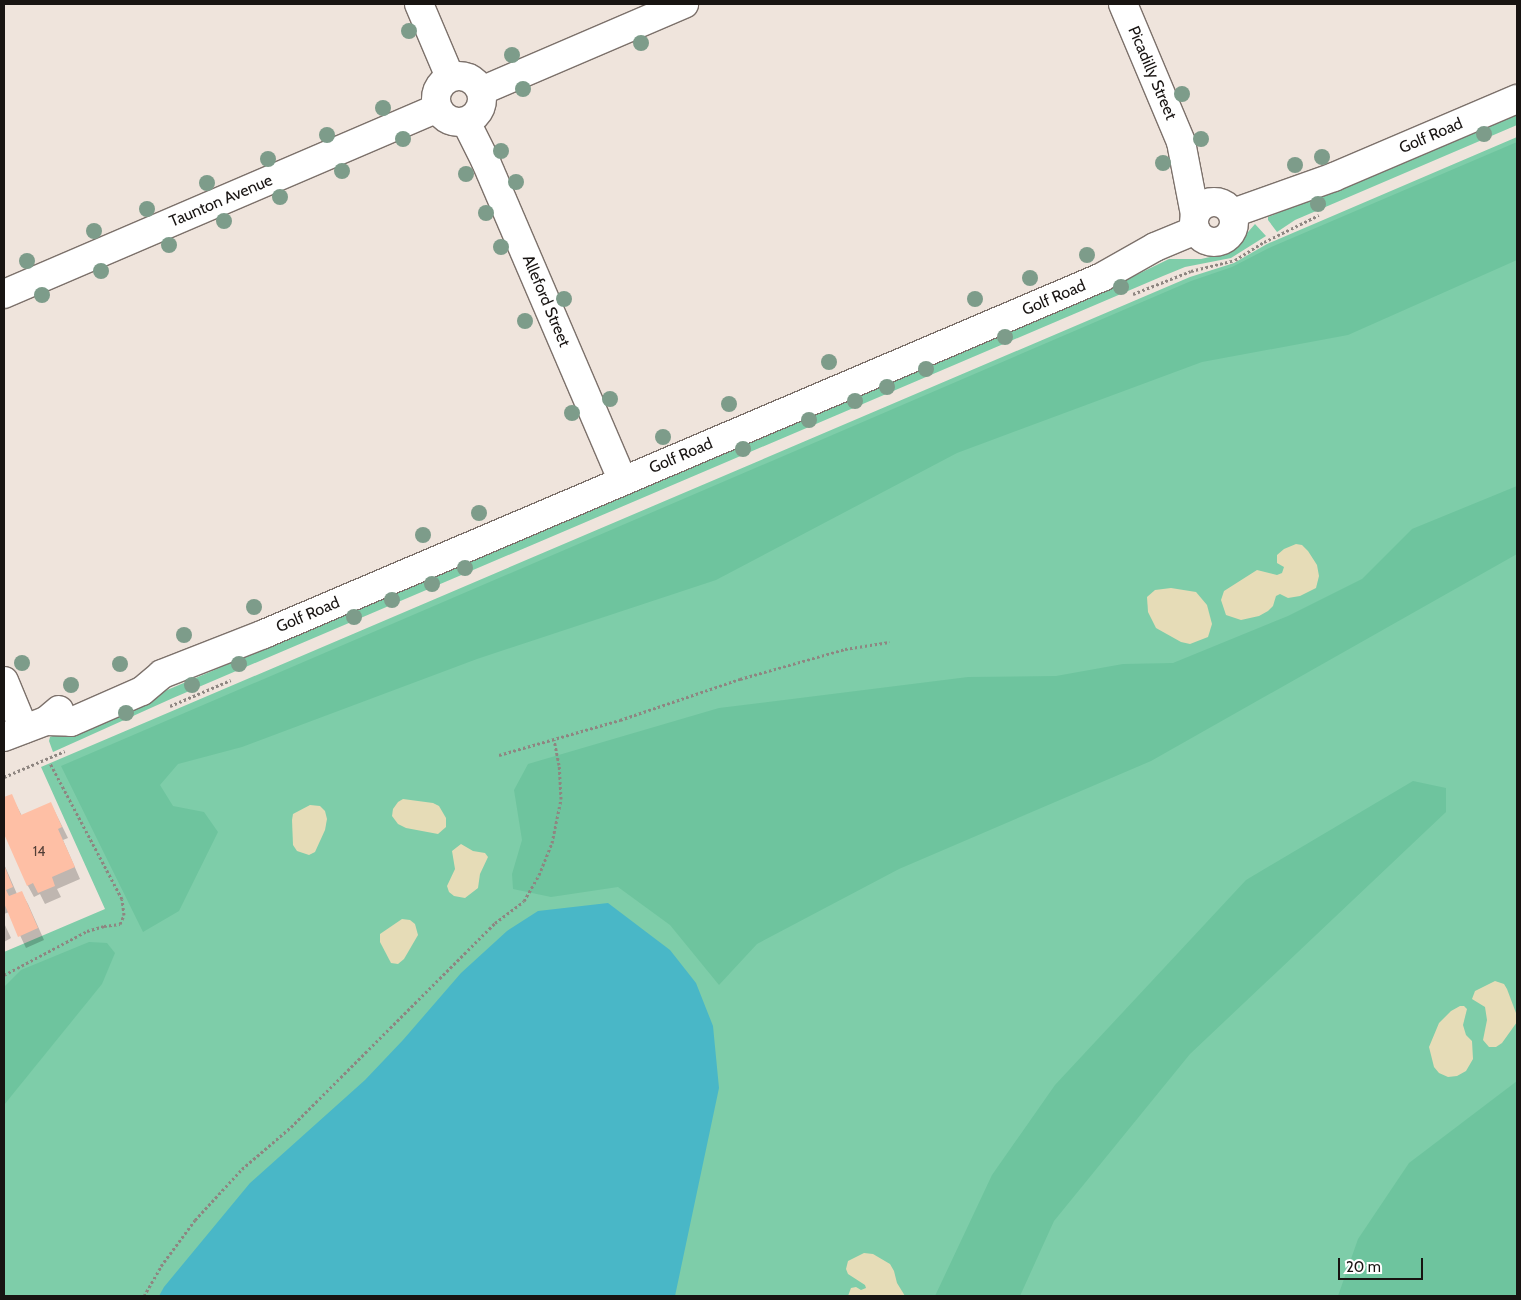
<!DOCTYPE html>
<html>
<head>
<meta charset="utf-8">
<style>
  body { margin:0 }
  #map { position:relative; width:1521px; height:1300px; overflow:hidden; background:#efe4dc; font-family:Cabin,sans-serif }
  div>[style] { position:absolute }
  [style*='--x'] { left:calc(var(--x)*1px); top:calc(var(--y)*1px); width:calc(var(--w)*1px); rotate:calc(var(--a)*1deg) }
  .green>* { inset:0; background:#7ecda9 }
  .forest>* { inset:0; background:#6ec49e }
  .sand>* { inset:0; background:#e6dcb7 }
  .water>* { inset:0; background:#49b7c7 }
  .shadow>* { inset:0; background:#0003 }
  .building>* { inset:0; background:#febfa5 }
  .path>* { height:3px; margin-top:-1.5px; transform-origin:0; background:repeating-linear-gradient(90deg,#8e8681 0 2.5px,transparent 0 5px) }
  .roads { filter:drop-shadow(1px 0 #7c716b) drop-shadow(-1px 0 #7c716b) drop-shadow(0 1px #7c716b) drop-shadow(0 -1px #7c716b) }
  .minor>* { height:28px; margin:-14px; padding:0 14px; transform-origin:14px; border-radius:14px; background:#fff }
  .minor>.ring { margin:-14px; padding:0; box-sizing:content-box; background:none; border:28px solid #fff; border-radius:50% }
  .trees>* { width:16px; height:16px; margin:-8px; border-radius:50%; background:#7d9c8a }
  span { translate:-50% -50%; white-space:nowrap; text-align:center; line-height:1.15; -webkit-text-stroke:4.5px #fff; paint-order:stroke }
  .number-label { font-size:14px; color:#523f37 }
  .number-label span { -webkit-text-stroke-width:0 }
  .street-label { font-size:16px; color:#181412 }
  .frame { position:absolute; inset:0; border:5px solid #181412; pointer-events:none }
  .scale { position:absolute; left:1338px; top:1258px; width:85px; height:22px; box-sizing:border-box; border:2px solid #181412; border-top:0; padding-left:6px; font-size:15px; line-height:18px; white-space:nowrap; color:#181412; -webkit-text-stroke:4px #fff; paint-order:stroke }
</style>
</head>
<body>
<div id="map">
  <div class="green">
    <div style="clip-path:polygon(1517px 115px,1517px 125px,1295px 220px,1277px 232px,1268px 220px,1268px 217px)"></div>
    <div style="clip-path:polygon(1517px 137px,1517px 1296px,4px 1296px,4px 952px,105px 909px,41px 767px,1190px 277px,1234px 263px,1267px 244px)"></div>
    <div style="clip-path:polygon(1255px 224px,1266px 236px,1231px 258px,1185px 267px,1163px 276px,173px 698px,53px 752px,49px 741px,50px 737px,92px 722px,1099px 293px,1169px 259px,1201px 259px,1224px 254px,1235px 247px)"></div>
  </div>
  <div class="forest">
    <div style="clip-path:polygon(1517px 142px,1517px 260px,1348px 335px,1202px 362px,957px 453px,716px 580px,477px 659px,242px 747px,178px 764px,160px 785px,173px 806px,204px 812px,218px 832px,179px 911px,143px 932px,61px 766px,1191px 281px,1232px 267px,1269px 248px)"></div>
    <div style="clip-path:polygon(1517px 486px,1517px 554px,1151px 761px,899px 869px,757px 944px,719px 985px,670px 925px,618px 887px,551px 897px,513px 889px,512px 874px,522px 840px,514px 790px,528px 764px,719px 708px,968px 677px,1056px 676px,1123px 664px,1173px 663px,1288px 616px,1362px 579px,1412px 529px)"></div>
    <div style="clip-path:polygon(1413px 781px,1446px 788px,1446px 812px,1190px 1054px,1054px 1221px,1020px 1296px,935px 1296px,992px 1175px,1055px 1085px,1246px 880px)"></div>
    <div style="clip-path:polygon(89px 942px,107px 943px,115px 953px,102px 984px,4px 1105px,4px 987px,21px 970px)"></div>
    <div style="clip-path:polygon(1517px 1081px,1517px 1296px,1338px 1296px,1358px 1239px,1409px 1163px)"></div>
  </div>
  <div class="sand">
    <div style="clip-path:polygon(1296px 544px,1302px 545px,1308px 551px,1317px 565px,1319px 576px,1316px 588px,1300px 596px,1288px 598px,1280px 594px,1276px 596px,1273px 606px,1268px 611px,1259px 616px,1241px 620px,1226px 615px,1221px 600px,1224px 591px,1257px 570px,1277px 575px,1282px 573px,1284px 567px,1277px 563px,1277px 555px,1284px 549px)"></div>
    <div style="clip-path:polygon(1171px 588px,1196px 592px,1207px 605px,1212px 624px,1208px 637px,1190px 644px,1181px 642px,1156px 628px,1148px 612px,1147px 597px,1155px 590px)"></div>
    <div style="clip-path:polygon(403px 799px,433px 803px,439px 806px,446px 818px,446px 827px,438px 834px,406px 828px,398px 824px,392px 816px,393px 809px,398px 802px)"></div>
    <div style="clip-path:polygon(310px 805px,320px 806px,325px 811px,327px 819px,325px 830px,315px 852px,309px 855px,297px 851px,293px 845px,292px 820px,293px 814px)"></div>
    <div style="clip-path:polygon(461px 844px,473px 851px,485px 853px,488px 857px,480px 874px,478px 888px,465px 898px,454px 896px,449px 892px,447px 886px,455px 869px,452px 851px)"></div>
    <div style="clip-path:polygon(402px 919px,410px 920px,415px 924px,418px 935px,404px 959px,398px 964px,391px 963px,380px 942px,380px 934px)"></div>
    <div style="clip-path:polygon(1495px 981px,1504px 984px,1507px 989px,1516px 1013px,1517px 1022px,1502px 1043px,1496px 1047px,1489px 1047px,1483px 1040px,1487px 1020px,1485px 1007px,1472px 999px,1475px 991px)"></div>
    <div style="clip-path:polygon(1460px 1006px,1464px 1006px,1467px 1009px,1463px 1025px,1466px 1035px,1472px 1041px,1473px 1059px,1466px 1071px,1457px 1076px,1448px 1077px,1439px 1073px,1434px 1067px,1429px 1047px,1439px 1023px,1451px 1011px)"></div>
    <div style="clip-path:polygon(864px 1253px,873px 1254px,890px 1264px,894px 1271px,897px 1283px,905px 1296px,848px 1296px,851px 1288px,856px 1287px,861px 1290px,866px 1288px,865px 1285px,848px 1274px,846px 1269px,848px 1261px)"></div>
  </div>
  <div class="water">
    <div style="clip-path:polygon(608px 903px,670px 950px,696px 983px,713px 1026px,719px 1088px,675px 1296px,159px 1296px,164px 1287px,250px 1183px,365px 1080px,403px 1040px,461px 973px,507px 931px,538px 911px)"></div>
  </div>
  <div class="shadow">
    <div style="clip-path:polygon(11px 795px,22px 816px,51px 804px,68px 838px,63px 840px,80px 879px,57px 889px,61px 897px,45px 904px,40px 894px,34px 897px,28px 886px,4px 831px,4px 798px)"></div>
    <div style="clip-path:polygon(4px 864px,17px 894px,21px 892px,28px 904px,44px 940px,26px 948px,9px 912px,4px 914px)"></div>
    <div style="clip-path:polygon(4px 923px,11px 938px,4px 942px)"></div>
  </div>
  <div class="building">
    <div style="clip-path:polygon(12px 794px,21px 815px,51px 802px,62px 827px,58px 829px,75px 867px,52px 877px,55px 886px,38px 893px,33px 883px,27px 886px,4px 834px,4px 797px)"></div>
    <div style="clip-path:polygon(4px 865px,13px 887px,6px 890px,9px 896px,22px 891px,38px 928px,18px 937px,4px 903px)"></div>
  </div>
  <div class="path">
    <div style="--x:1133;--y:294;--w:62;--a:-21.6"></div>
    <div style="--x:1191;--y:271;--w:45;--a:-14"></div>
    <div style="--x:1235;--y:260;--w:34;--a:-32"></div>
    <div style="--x:1264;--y:242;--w:61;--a:-26.1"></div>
    <div style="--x:170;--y:706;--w:66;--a:-23.1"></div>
    <div style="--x:499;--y:755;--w:126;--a:-16.1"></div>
    <div style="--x:620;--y:720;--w:127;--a:-18.9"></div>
    <div style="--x:740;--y:679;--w:109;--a:-15.9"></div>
    <div style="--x:845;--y:649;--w:45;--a:-9"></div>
    <div style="--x:4;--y:777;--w:66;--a:-23.1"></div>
    <div style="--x:4;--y:975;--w:94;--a:-27.9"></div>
    <div style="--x:87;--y:931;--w:18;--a:-16"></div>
    <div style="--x:104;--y:926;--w:16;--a:-7"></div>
    <div style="--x:120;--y:924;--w:10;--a:-66"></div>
    <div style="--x:124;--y:915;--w:16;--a:-97"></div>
    <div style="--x:122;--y:899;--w:154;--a:-117.9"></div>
    <div style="--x:144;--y:1296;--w:34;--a:-60"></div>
    <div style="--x:161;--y:1266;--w:57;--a:-53.5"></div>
    <div style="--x:195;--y:1220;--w:69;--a:-47.3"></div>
    <div style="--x:242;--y:1169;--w:65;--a:-40.6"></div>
    <div style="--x:291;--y:1127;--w:288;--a:-45"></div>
    <div style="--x:495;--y:923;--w:36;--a:-37"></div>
    <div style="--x:524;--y:901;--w:30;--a:-60"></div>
    <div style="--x:539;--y:875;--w:35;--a:-68"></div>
    <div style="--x:552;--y:843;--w:45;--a:-78.4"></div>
    <div style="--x:561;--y:799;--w:34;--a:-93"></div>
    <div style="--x:559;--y:765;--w:26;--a:-101"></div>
  </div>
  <div class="roads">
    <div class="minor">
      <div style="--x:419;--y:4;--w:79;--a:67"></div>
      <div style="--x:1123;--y:4;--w:150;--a:67.2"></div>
      <div style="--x:1181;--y:142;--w:74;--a:79.1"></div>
      <div class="ring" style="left:436px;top:76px;width:18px;height:18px"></div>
      <div style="--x:481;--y:91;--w:221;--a:-23.2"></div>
      <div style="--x:466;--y:122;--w:45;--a:63.4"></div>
      <div style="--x:486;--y:162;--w:347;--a:66.8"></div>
      <div class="ring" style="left:1194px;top:202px;width:12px;height:12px"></div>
      <div style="--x:1233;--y:213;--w:107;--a:-19.6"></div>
      <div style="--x:1334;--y:177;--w:199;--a:-23.1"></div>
      <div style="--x:4;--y:294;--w:471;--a:-23.2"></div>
      <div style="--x:4;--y:681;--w:52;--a:67.4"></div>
      <div style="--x:46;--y:721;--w:25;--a:2"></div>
      <div style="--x:71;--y:722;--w:77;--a:-23.6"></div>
      <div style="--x:142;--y:691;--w:26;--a:-40"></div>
      <div style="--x:162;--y:674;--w:110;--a:-21.4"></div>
      <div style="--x:264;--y:634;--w:911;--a:-23.07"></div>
      <div style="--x:1102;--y:277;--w:61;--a:-29.5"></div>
      <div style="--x:1155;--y:247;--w:44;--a:-22.5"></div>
      <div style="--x:4;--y:737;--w:45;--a:-20.9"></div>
      <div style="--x:46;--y:721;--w:17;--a:-40"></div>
    </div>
  </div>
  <div class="trees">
    <div style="left:409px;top:31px"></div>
    <div style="left:641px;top:43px"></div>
    <div style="left:512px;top:55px"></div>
    <div style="left:523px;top:89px"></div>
    <div style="left:1182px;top:94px"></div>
    <div style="left:383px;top:108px"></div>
    <div style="left:1484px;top:134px"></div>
    <div style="left:327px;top:135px"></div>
    <div style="left:403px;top:139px"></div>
    <div style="left:1201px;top:139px"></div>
    <div style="left:501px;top:151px"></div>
    <div style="left:1322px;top:157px"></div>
    <div style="left:268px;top:159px"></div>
    <div style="left:1163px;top:163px"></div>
    <div style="left:1295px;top:165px"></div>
    <div style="left:342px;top:171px"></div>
    <div style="left:466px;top:174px"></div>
    <div style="left:516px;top:182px"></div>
    <div style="left:207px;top:183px"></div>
    <div style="left:280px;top:197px"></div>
    <div style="left:1318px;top:204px"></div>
    <div style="left:147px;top:209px"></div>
    <div style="left:486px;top:213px"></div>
    <div style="left:224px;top:221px"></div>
    <div style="left:94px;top:231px"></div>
    <div style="left:169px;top:245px"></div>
    <div style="left:501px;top:247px"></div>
    <div style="left:1087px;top:255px"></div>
    <div style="left:27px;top:261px"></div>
    <div style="left:101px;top:271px"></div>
    <div style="left:1030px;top:278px"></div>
    <div style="left:1121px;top:287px"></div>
    <div style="left:42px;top:295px"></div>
    <div style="left:564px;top:299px"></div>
    <div style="left:975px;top:299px"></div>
    <div style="left:525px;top:321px"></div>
    <div style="left:1005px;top:337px"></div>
    <div style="left:829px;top:362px"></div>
    <div style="left:926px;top:369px"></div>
    <div style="left:887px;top:387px"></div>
    <div style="left:610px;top:399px"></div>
    <div style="left:855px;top:401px"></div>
    <div style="left:729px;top:404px"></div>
    <div style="left:572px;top:413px"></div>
    <div style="left:809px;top:420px"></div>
    <div style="left:663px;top:437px"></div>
    <div style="left:743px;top:449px"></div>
    <div style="left:479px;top:513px"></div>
    <div style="left:423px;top:535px"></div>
    <div style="left:465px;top:568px"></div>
    <div style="left:432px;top:584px"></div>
    <div style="left:392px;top:600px"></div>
    <div style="left:254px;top:607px"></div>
    <div style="left:354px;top:617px"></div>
    <div style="left:184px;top:635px"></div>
    <div style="left:22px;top:663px"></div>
    <div style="left:120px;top:664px"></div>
    <div style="left:239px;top:664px"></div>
    <div style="left:71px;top:685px"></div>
    <div style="left:192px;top:685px"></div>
    <div style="left:126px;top:713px"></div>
  </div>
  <div class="number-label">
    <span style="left:39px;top:851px">14</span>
  </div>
  <div class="street-label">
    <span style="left:1152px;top:73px;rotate:67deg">Picadilly Street</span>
    <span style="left:1431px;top:136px;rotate:-23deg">Golf Road</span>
    <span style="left:221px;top:201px;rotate:-23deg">Taunton Avenue</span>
    <span style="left:1054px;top:298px;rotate:-23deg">Golf Road</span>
    <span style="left:546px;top:301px;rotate:67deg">Alleford Street</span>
    <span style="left:681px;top:456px;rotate:-23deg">Golf Road</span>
    <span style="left:308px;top:615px;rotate:-23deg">Golf Road</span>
  </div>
  <div class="frame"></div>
  <div class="scale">20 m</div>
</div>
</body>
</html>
